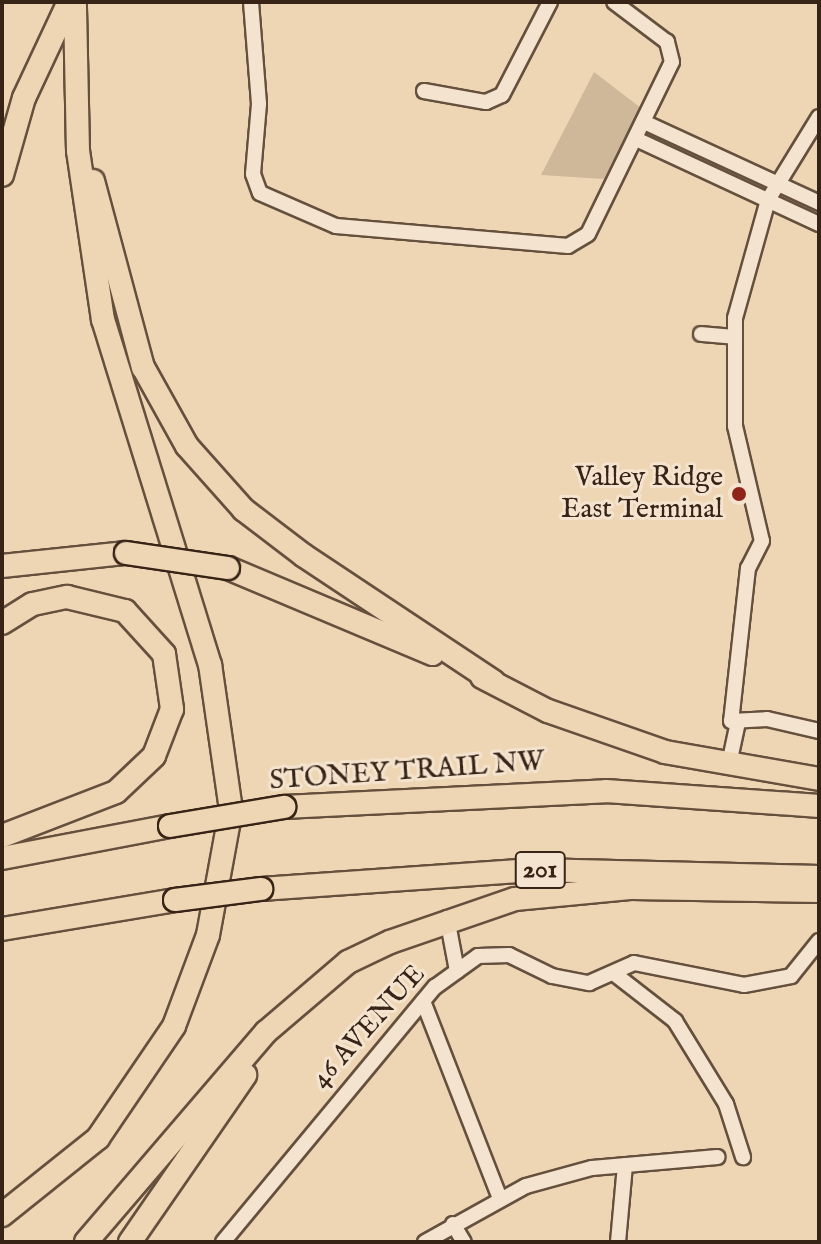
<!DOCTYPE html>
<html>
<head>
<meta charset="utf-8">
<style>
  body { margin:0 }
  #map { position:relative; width:821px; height:1244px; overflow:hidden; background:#eed6b5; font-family:"IM FELL English",serif }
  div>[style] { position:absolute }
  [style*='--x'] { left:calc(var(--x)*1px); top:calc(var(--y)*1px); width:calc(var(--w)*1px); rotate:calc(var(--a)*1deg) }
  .green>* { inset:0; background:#cfb89a }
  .roads { filter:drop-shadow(2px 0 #65503e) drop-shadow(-2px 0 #65503e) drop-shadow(0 2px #65503e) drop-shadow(0 -2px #65503e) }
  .minor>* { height:14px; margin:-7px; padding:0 7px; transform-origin:7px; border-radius:7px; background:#f4e4cf }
  .highway>* { height:22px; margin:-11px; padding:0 11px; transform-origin:11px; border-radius:11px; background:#eed6b5 }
  .bridges { filter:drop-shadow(2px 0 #372416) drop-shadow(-2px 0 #372416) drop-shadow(0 2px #372416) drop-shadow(0 -2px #372416) }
  .highway-bridge>* { height:22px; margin:-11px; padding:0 11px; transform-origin:11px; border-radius:11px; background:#eed6b5 }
  .dots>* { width:22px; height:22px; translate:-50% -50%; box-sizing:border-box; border:4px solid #f4e4cf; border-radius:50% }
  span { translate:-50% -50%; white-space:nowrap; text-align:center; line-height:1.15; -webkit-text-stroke:6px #f4e4cf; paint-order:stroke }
  .shield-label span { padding:2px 6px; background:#f4e4cf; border:2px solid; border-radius:6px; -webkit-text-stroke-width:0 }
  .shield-label { font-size:26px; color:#372416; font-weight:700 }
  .poi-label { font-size:28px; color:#372416 }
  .right { translate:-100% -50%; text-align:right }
  .street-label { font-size:28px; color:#372416 }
  .frame { position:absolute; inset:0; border:4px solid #372416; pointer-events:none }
</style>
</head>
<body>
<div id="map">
  <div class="green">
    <div style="clip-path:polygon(594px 72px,641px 108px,604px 179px,541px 175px)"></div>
  </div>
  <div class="roads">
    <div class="minor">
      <div style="--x:251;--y:2;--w:102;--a:85.5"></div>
      <div style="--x:259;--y:104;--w:70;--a:94.9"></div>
      <div style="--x:253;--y:174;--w:20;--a:70"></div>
      <div style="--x:260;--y:193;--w:83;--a:23.5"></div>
      <div style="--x:336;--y:226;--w:233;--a:4.9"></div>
      <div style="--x:568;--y:246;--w:23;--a:-31"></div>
      <div style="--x:588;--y:234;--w:191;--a:-64"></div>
      <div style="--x:672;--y:62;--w:21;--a:-104"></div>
      <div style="--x:667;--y:42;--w:66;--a:-143"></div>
      <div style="--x:424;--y:91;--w:63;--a:10.1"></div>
      <div style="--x:486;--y:102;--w:17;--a:-24"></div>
      <div style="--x:502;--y:95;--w:105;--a:-62.7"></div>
      <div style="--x:819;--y:117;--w:97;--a:121.6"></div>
      <div style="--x:768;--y:200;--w:123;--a:105.6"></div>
      <div style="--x:735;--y:318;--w:108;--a:90"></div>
      <div style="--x:735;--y:426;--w:118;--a:76.8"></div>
      <div style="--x:762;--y:541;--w:30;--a:117"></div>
      <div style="--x:748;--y:568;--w:154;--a:96.3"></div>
      <div style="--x:731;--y:721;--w:36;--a:-3"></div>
      <div style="--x:767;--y:719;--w:53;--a:13"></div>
      <div style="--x:644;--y:122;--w:193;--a:24.8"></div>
      <div style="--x:636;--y:139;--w:202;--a:24.9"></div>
      <div style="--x:701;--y:334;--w:32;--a:5"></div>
      <div style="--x:729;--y:764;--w:43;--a:-77.9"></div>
      <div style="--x:447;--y:918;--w:54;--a:79.3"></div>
      <div style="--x:616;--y:975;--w:75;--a:37.9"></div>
      <div style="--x:675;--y:1021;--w:97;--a:58.4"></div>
      <div style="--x:726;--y:1104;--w:56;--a:72.2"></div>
      <div style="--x:423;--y:1001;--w:212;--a:68.7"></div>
      <div style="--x:453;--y:1224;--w:21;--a:59"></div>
      <div style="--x:223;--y:1242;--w:332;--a:-50.3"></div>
      <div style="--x:435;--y:987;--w:53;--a:-35.8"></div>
      <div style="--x:478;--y:956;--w:31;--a:-2"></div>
      <div style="--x:509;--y:955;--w:48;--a:26"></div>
      <div style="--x:552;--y:976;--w:38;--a:11"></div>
      <div style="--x:589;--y:983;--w:49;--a:-24"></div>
      <div style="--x:634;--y:963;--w:112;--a:11.3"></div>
      <div style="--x:744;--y:985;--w:48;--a:-10.8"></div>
      <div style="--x:791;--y:976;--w:45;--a:-51.3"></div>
      <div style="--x:425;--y:1242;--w:115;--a:-29"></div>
      <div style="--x:526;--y:1186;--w:68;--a:-15.3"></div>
      <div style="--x:592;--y:1168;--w:126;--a:-5"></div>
      <div style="--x:618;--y:1242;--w:77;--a:-84.8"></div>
    </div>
    <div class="highway">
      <div style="--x:2;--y:175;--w:80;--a:-74.1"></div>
      <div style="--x:24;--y:98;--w:106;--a:-64.9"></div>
      <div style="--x:93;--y:181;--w:193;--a:75"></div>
      <div style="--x:143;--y:367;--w:90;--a:60.9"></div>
      <div style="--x:187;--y:446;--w:86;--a:48.3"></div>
      <div style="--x:244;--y:510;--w:74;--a:37.3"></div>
      <div style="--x:303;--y:555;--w:229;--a:33.6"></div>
      <div style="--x:2;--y:566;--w:125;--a:-6"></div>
      <div style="--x:228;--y:568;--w:222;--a:22.8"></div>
      <div style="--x:2;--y:623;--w:36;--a:-32"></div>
      <div style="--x:33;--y:604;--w:35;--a:-12"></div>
      <div style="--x:67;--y:597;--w:60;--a:13.6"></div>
      <div style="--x:125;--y:611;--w:58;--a:47.8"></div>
      <div style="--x:164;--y:654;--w:56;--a:81.7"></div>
      <div style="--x:172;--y:709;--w:50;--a:111"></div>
      <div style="--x:154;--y:756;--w:52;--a:136.5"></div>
      <div style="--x:116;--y:792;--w:122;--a:158.9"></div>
      <div style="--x:482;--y:677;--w:74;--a:27.3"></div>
      <div style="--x:548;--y:711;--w:124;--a:19.3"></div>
      <div style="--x:665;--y:752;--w:156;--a:9.9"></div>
      <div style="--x:284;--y:807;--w:322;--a:-2.8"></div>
      <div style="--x:606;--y:791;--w:214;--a:4"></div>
      <div style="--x:2;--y:858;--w:171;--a:-10.8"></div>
      <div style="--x:261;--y:889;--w:276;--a:-4"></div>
      <div style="--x:536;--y:870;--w:283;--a:1.4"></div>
      <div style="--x:2;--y:929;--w:175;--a:-9.5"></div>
      <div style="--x:2;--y:1215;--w:123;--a:-38.7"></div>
      <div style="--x:98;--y:1138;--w:135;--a:-55.8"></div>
      <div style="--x:174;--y:1026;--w:97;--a:-69.5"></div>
      <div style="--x:208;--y:935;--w:127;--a:-79.6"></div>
      <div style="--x:231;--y:810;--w:147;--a:-98.2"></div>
      <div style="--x:210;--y:665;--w:361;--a:-107.2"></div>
      <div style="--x:103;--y:320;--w:171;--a:-98.4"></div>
      <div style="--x:78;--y:151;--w:149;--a:-91.2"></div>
      <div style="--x:86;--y:1242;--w:277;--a:-49.4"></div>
      <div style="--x:266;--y:1032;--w:108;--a:-40.5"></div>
      <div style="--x:348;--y:962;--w:47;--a:-25.5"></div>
      <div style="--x:390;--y:942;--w:132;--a:-19"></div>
      <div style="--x:515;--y:899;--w:118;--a:-5.4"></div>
      <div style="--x:632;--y:888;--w:187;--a:0.9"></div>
      <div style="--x:130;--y:1242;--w:203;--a:-55.4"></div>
    </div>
  </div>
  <div class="bridges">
    <div class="highway-bridge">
      <div style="--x:126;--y:553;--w:103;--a:8.4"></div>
      <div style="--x:170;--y:826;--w:116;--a:-9.5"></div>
      <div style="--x:175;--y:900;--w:87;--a:-7.3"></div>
    </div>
  </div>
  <div class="dots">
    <div style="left:739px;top:494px;background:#8f2418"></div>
  </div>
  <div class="shield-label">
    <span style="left:540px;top:870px">201</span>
  </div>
  <div class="poi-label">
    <span class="right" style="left:723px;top:494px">Valley Ridge<br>East Terminal</span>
  </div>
  <div class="street-label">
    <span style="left:407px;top:772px;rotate:-4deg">STONEY TRAIL NW</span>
    <span style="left:369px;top:1027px;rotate:-48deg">46 AVENUE</span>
  </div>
  <div class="frame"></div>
</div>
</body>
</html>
